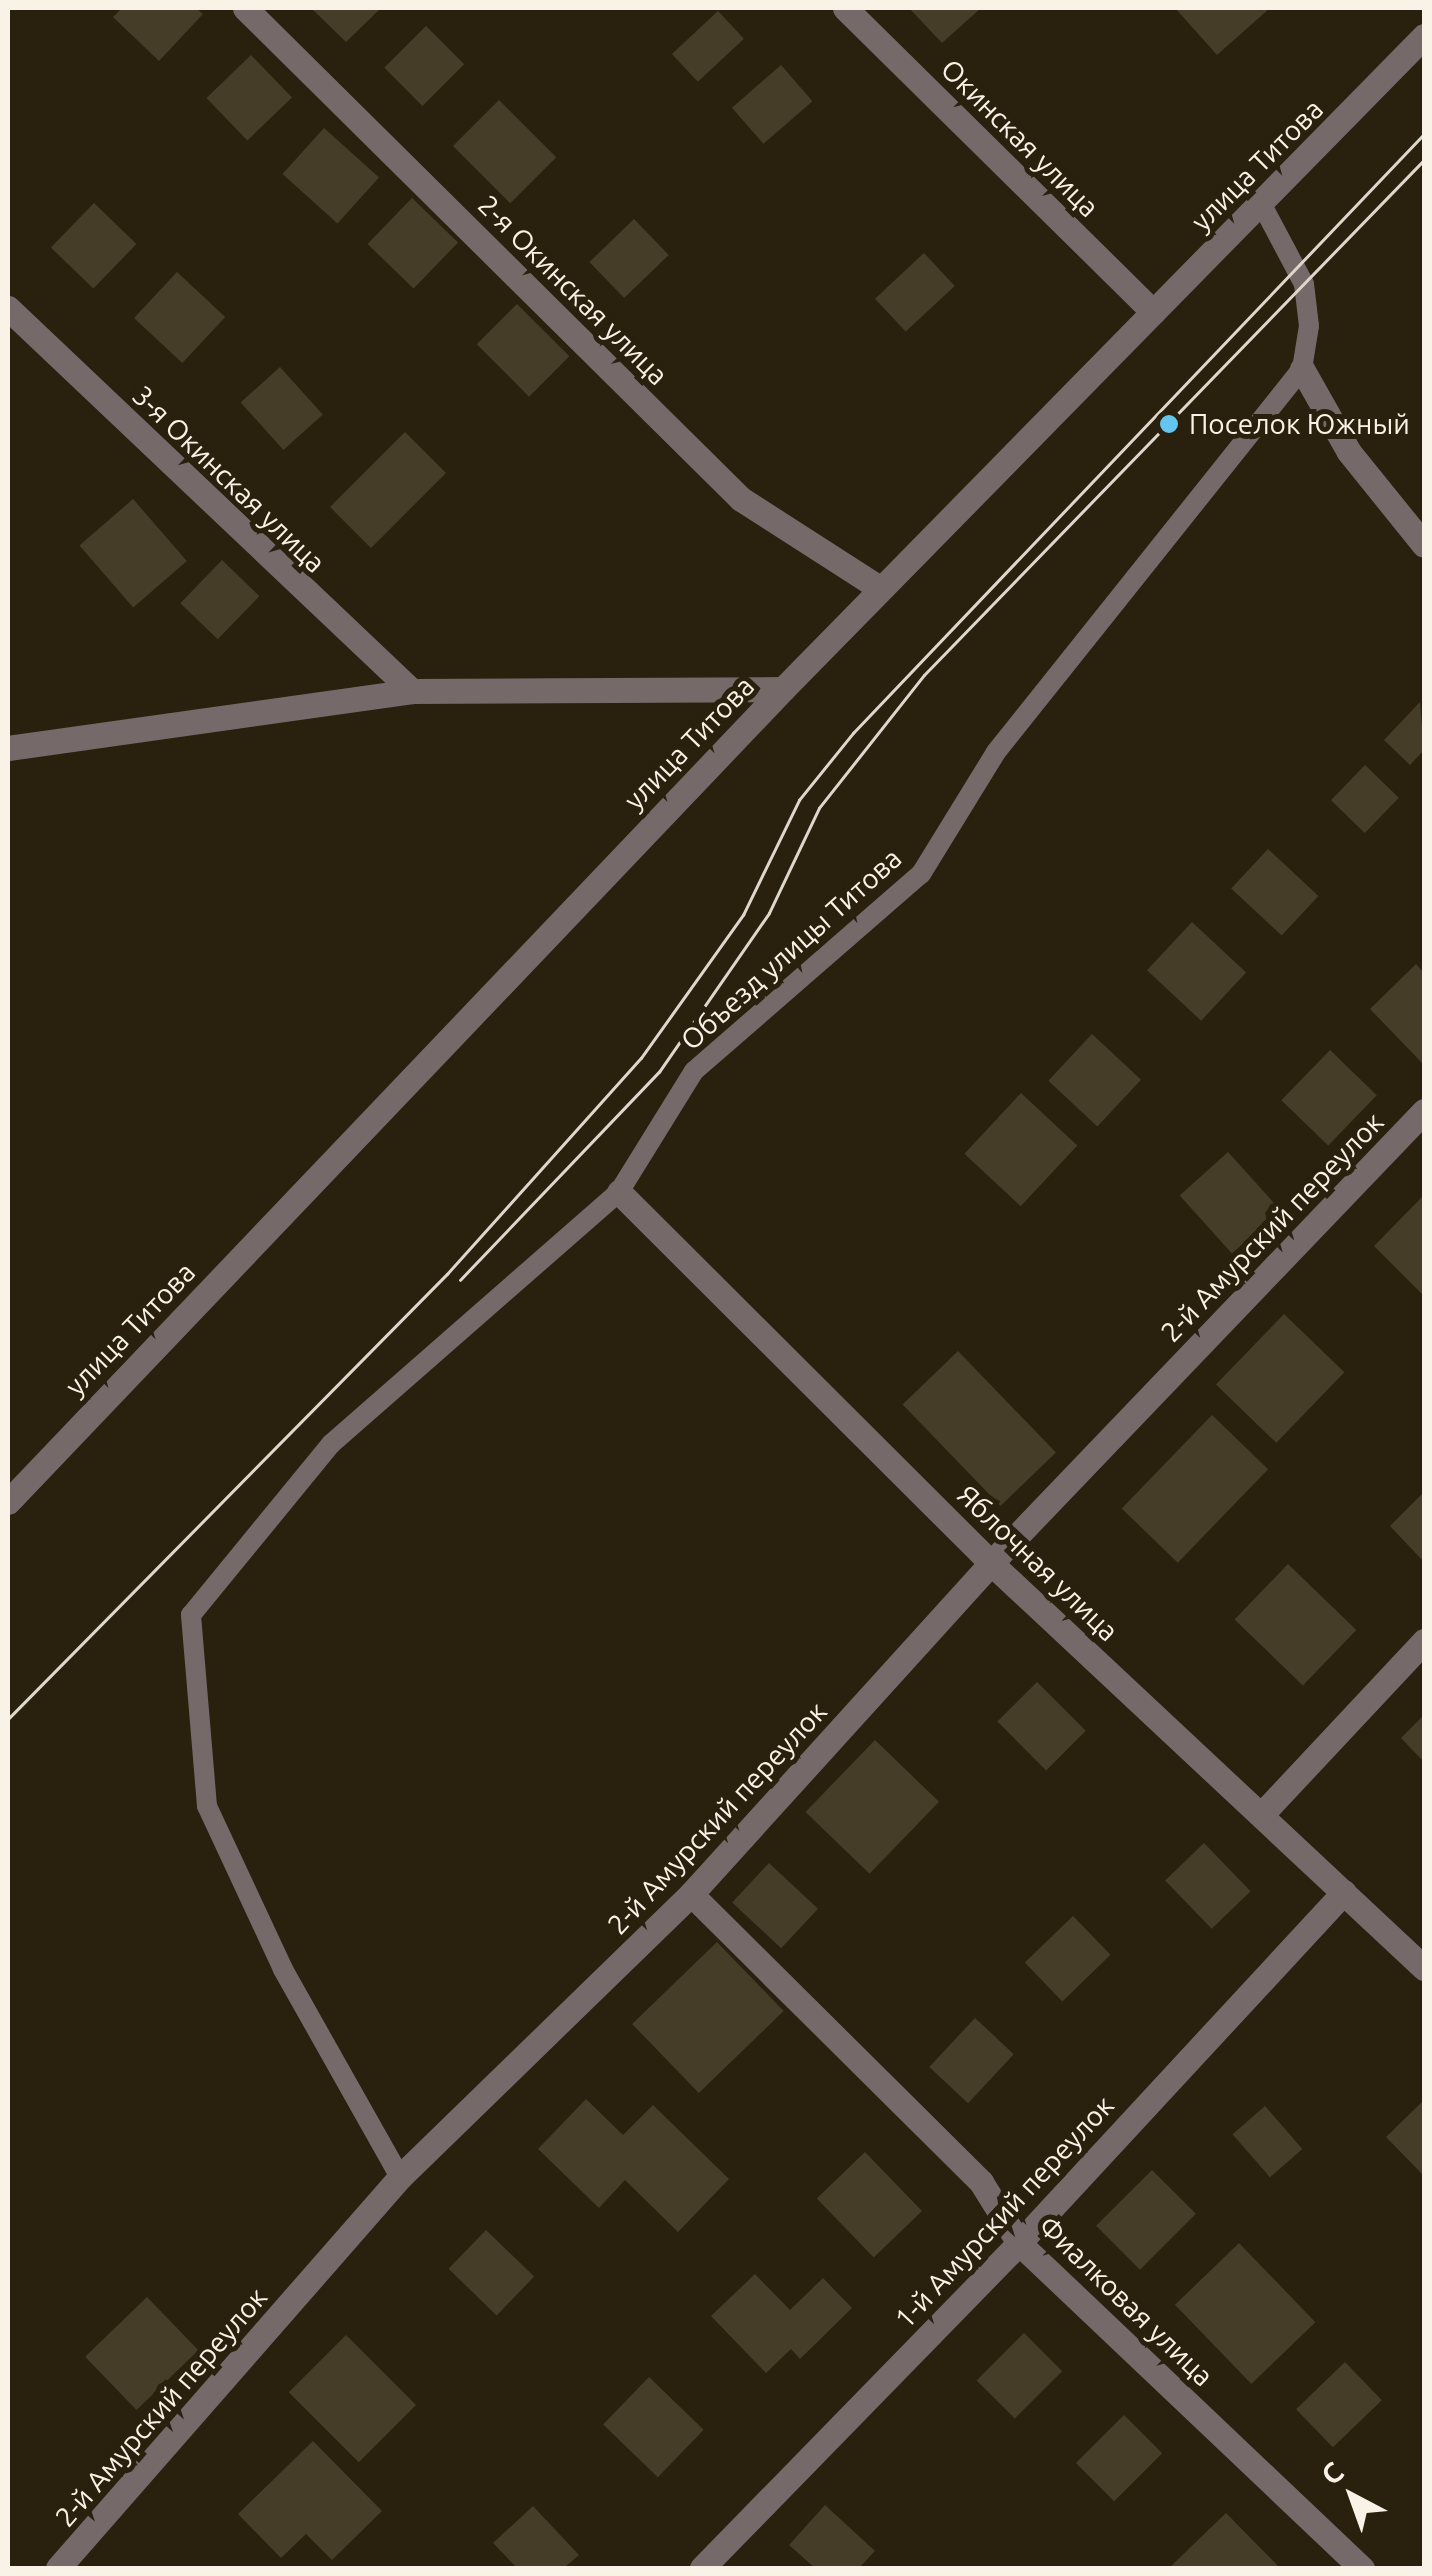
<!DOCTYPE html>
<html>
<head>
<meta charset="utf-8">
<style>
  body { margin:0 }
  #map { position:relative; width:1432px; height:2576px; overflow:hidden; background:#29200d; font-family:Ubuntu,sans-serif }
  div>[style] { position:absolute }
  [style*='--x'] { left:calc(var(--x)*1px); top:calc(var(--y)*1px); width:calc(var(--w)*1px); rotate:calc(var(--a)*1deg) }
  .building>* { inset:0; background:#463d29; transform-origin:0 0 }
  .lane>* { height:20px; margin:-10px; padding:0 10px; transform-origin:10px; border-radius:10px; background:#756969 }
  .street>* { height:25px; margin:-12.5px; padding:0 12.5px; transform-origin:12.5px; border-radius:12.5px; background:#756969 }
  .tram>* { height:2.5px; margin:-1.25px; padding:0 1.25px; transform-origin:1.25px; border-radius:1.25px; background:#ded7cb }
  .dots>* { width:28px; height:28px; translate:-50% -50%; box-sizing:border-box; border:5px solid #29200d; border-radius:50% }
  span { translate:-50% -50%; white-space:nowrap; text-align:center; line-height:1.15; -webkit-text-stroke:10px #29200d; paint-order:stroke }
  .street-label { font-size:28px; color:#f9f3e7 }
  .poi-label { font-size:28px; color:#f9f3e7 }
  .left { translate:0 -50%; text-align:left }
  .frame { position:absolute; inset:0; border:10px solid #f9f3e7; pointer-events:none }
  .north { position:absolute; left:1302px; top:2446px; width:100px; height:100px; -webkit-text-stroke:8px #29200d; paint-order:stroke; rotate:319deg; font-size:28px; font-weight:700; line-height:40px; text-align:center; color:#f9f3e7 }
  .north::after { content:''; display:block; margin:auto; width:35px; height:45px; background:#f9f3e7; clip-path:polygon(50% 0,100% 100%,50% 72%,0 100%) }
</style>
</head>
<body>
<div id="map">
  <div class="building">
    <div style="clip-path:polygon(122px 8px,196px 8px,203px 14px,159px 61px,113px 17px)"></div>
    <div style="clip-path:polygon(311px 8px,381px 8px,346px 42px)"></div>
    <div style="clip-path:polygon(909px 8px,981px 8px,942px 43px)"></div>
    <div style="clip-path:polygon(1175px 8px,1270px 8px,1217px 55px)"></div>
    <div style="left:718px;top:11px;width:38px;height:63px;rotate:47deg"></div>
    <div style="left:426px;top:26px;width:54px;height:59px;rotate:45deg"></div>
    <div style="left:251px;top:55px;width:59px;height:62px;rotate:46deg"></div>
    <div style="left:781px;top:65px;width:48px;height:65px;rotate:49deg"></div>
    <div style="left:499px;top:100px;width:81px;height:65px;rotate:45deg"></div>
    <div style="left:324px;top:128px;width:74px;height:62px;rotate:42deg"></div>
    <div style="left:412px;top:198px;width:64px;height:64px;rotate:44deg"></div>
    <div style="left:94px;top:203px;width:59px;height:62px;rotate:44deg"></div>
    <div style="left:634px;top:219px;width:50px;height:62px;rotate:46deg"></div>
    <div style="left:924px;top:253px;width:45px;height:67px;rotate:47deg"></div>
    <div style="left:177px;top:272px;width:66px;height:63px;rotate:43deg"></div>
    <div style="left:517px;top:304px;width:74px;height:57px;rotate:45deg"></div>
    <div style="left:280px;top:367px;width:64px;height:53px;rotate:48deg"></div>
    <div style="left:405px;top:432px;width:58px;height:106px;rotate:45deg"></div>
    <div style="left:133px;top:499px;width:82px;height:71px;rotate:49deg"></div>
    <div style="left:222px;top:560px;width:52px;height:60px;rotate:44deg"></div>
    <div style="clip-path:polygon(1420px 702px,1424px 750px,1410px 765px,1384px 740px)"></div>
    <div style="left:1365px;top:765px;width:47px;height:49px;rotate:44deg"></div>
    <div style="left:1268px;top:849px;width:69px;height:54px;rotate:43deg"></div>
    <div style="left:1192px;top:922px;width:74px;height:66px;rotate:43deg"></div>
    <div style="clip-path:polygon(1416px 964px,1424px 973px,1424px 1065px,1370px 1009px)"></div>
    <div style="left:1092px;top:1034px;width:67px;height:64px;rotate:43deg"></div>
    <div style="left:1330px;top:1050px;width:65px;height:70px;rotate:44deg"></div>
    <div style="left:1021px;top:1093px;width:77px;height:83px;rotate:43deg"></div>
    <div style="left:1228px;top:1152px;width:78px;height:65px;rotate:48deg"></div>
    <div style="clip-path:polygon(1424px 1195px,1424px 1292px,1422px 1294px,1374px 1246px)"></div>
    <div style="left:1284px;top:1314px;width:84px;height:98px;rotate:44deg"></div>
    <div style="left:958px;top:1351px;width:141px;height:77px;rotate:46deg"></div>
    <div style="left:1212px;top:1415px;width:78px;height:130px;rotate:44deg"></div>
    <div style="clip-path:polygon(1424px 1492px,1424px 1562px,1390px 1526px)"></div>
    <div style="left:1288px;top:1564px;width:95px;height:77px;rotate:44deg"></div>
    <div style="left:1037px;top:1682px;width:69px;height:56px;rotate:45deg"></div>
    <div style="clip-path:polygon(1424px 1715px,1424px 1762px,1401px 1738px)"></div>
    <div style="left:875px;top:1740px;width:89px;height:100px;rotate:44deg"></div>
    <div style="left:1204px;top:1843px;width:67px;height:54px;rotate:46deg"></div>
    <div style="left:769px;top:1863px;width:67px;height:54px;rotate:43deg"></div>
    <div style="left:1073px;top:1916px;width:54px;height:67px;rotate:46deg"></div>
    <div style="left:717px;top:1942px;width:96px;height:118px;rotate:46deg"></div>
    <div style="left:975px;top:2018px;width:53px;height:67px;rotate:43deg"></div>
    <div style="clip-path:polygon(586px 2099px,623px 2135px,653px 2105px,729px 2179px,678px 2232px,625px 2180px,599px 2208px,538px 2149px)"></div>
    <div style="clip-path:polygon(1424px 2100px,1424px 2174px,1423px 2175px,1386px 2137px)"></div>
    <div style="left:1265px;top:2106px;width:57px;height:43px;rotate:49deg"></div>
    <div style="left:865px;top:2152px;width:82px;height:67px;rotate:46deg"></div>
    <div style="left:1152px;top:2170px;width:62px;height:79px;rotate:45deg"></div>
    <div style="left:486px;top:2230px;width:67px;height:54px;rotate:44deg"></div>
    <div style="left:1239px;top:2243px;width:110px;height:89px;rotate:46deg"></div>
    <div style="clip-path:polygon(755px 2274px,790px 2310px,823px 2278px,852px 2308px,800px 2359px,791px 2349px,766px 2373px,711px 2316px)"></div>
    <div style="left:147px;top:2297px;width:74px;height:86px;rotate:46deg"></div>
    <div style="left:1024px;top:2333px;width:54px;height:67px;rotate:45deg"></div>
    <div style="left:346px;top:2335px;width:99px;height:81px;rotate:45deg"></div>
    <div style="left:1345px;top:2362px;width:53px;height:68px;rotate:46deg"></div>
    <div style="left:649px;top:2377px;width:76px;height:66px;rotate:44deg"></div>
    <div style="left:1124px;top:2415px;width:54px;height:68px;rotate:45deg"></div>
    <div style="clip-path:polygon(313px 2441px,382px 2511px,332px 2560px,306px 2534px,281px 2558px,238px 2514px)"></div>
    <div style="clip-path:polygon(825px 2505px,875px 2551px,859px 2568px,815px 2568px,789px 2545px)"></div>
    <div style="clip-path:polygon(533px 2506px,579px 2555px,564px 2568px,517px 2568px,493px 2543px)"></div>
    <div style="clip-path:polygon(1226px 2513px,1280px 2568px,1169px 2568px)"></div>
  </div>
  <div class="lane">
    <div style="--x:400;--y:2177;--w:239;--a:-119.4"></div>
    <div style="--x:283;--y:1969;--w:180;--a:-115"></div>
    <div style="--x:207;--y:1806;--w:192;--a:-94.8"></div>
    <div style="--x:191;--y:1615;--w:221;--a:-50.7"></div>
    <div style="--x:331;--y:1444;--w:383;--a:-41.2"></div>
    <div style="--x:619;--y:1192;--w:142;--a:-58.2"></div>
    <div style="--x:694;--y:1071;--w:301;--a:-41"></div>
    <div style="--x:921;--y:874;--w:143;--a:-58.4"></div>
    <div style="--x:996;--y:752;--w:490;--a:-51.4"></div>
    <div style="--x:1302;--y:369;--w:44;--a:-80.8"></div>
    <div style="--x:1309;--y:326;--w:42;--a:-96.8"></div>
    <div style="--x:1304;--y:284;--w:89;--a:-118"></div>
  </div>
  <div class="street">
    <div style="--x:245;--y:8;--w:698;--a:44.71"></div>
    <div style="--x:741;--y:499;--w:166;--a:32.7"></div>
    <div style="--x:845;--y:8;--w:433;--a:44.6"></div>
    <div style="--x:8;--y:308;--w:557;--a:43.47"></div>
    <div style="--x:1302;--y:369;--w:95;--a:60.5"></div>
    <div style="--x:1349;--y:452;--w:119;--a:51.1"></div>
    <div style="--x:8;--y:748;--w:408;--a:-8"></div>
    <div style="--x:412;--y:691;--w:371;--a:-0.3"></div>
    <div style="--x:619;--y:1192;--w:525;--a:44.92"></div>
    <div style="--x:991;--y:1563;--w:593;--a:43.09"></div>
    <div style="--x:8;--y:1502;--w:1123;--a:-46.37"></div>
    <div style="--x:783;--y:689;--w:915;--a:-45.53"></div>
    <div style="--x:1262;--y:1814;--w:237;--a:-46.9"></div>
    <div style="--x:691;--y:1894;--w:409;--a:44.8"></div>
    <div style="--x:981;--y:2182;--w:72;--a:58.1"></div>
    <div style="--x:1019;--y:2243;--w:473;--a:43.5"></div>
    <div style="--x:58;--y:2568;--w:519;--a:-48.82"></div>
    <div style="--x:400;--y:2177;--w:406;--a:-44.2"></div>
    <div style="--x:691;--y:1894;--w:447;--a:-47.8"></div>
    <div style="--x:991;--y:1563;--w:626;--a:-46.23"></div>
    <div style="--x:702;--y:2568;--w:454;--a:-45.7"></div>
    <div style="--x:1019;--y:2243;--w:478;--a:-47.2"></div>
  </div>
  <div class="tram">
    <div style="--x:460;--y:1280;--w:288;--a:-46.3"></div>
    <div style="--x:659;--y:1072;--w:193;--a:-55.3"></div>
    <div style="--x:769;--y:913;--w:116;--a:-64.5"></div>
    <div style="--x:819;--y:808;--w:169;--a:-51.7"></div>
    <div style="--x:924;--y:675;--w:718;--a:-45.85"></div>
    <div style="--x:8;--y:1719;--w:625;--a:-45.39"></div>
    <div style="--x:447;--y:1274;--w:290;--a:-48.1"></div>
    <div style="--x:641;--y:1058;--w:176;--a:-54.5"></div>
    <div style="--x:743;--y:915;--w:128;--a:-64"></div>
    <div style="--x:799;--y:800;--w:86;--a:-51.1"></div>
    <div style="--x:853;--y:733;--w:828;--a:-46.37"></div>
  </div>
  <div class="dots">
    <div style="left:1169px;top:424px;background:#64c5ee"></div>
  </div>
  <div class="street-label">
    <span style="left:1020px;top:138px;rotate:45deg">Окинская улица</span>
    <span style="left:1257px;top:165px;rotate:-45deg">улица Титова</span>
    <span style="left:573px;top:290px;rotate:45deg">2-я Окинская улица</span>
    <span style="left:229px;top:479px;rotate:44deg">3-я Окинская улица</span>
    <span style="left:689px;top:743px;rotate:-46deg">улица Титова</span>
    <span style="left:791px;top:949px;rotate:-42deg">Объезд улицы Титова</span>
    <span style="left:1272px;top:1227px;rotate:-46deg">2-й Амурский переулок</span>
    <span style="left:130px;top:1329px;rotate:-46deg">улица Титова</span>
    <span style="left:1038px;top:1563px;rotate:44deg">Яблочная улица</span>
    <span style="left:717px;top:1818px;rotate:-47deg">2-й Амурский переулок</span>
    <span style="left:1004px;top:2212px;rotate:-47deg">1-й Амурский переулок</span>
    <span style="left:1126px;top:2301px;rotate:44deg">Фиалковая улица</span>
    <span style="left:161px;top:2407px;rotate:-49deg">2-й Амурский переулок</span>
  </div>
  <div class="poi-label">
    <span class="left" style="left:1189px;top:424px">Поселок Южный</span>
  </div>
  <div class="frame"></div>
  <div class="north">С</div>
</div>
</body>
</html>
